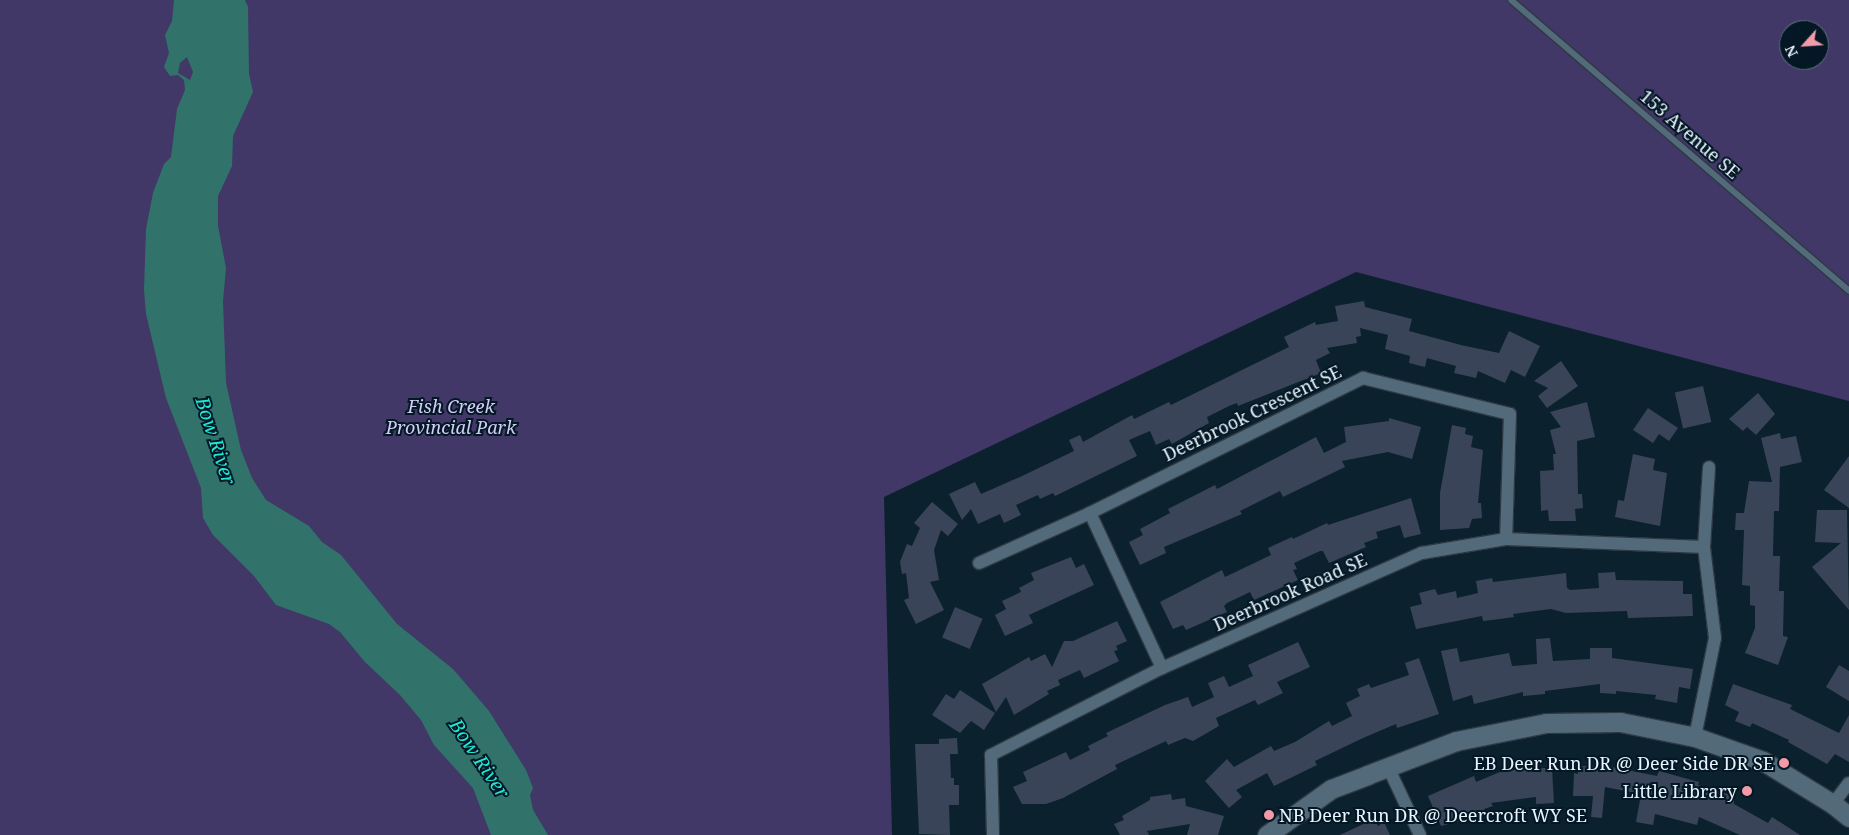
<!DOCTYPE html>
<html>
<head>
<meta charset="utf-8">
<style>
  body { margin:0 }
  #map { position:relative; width:1849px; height:835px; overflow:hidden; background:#0b212e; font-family:"Noto Serif",serif }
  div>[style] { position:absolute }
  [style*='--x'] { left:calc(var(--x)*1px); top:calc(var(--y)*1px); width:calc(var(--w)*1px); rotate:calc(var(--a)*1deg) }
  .green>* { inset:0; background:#413867 }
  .water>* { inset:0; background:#31736b }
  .building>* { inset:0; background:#3a4458; transform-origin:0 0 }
  .roads { filter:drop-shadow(1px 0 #2e3943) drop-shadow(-1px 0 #2e3943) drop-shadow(0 1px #2e3943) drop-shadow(0 -1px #2e3943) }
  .lane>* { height:6px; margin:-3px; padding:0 3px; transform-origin:3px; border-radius:3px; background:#526a79 }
  .street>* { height:12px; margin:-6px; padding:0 6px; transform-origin:6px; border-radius:6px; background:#526a79 }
  .secondary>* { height:19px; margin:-9.5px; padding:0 9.5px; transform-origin:9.5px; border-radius:9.5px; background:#526a79 }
  .dots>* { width:14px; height:14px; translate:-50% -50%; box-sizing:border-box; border:2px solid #031724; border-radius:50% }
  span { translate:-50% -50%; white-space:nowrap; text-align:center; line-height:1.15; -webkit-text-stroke:4px #031724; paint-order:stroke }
  .street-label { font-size:18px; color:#e7f4fd }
  .park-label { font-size:18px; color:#d3cef8; font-style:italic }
  .poi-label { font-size:18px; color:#e7f4fd }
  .right { translate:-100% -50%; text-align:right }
  .left { translate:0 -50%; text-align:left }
  .water-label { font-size:19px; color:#20e8d5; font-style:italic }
  .north { position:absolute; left:1779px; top:20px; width:50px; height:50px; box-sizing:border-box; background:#031724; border:1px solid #5e6f7b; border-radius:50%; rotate:244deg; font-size:14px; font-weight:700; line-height:20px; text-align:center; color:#e7f4fd }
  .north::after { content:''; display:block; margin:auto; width:18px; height:22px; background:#f39aa8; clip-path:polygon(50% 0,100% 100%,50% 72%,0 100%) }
</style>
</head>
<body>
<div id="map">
  <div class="green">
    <div style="clip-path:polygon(evenodd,0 0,1849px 0,1849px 401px,1356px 272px,884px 497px,892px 835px,0 835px,0 0,1789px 30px,1819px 30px,1819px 60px,1789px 60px,1789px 30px)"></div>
  </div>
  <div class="water">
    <div style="clip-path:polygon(evenodd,174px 0,245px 0,248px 7px,249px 74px,253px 92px,233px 136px,232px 166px,218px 196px,218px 226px,226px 268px,223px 301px,226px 383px,241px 450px,252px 478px,266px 500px,309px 526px,322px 542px,341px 555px,397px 624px,453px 669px,489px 711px,526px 770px,533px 788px,530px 795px,533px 810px,548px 835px,491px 835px,473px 788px,434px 745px,421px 720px,400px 695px,365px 662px,340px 632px,329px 624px,276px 605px,254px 576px,213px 535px,203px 518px,201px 488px,166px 398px,146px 314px,144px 290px,146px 229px,153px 193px,164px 164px,171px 157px,177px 109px,185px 90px,184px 80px,178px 75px,170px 76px,164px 67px,169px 53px,165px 35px,172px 21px,174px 0,187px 57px,193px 72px,190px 80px,178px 73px,180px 63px,187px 57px)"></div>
  </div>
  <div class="building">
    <div style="clip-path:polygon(1364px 301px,1365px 307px,1412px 319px,1409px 331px,1461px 345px,1499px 353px,1509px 331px,1540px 346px,1525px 377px,1511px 370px,1505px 383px,1478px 371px,1476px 378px,1454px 373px,1456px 366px,1427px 358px,1425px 367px,1409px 363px,1410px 356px,1385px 349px,1388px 335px,1360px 328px,1361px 336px,1356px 337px,1357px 343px,1327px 348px,1330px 353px,1316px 360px,1321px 373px,1238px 406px,1237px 403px,1229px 406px,1207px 417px,1209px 423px,1172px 444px,1169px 439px,1156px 445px,1150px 431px,1129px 440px,1137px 456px,1055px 496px,1053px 493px,1040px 499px,1038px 495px,1016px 505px,1021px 515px,1004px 523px,1000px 514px,978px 524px,971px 509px,962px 520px,949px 494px,975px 482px,981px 494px,1020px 477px,1074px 451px,1069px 440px,1080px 435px,1083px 442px,1132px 415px,1134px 419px,1169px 402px,1171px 405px,1289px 347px,1284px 337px,1315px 322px,1316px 325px,1338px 321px,1335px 306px)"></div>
    <div style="clip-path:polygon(1561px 361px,1578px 386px,1547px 408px,1538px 396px,1548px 388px,1534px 381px)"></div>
    <div style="left:1703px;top:386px;width:37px;height:29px;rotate:77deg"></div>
    <div style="clip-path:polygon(1758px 393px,1775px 414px,1756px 435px,1747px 427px,1743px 431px,1729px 419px)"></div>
    <div style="clip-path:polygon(1587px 402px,1595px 437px,1577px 441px,1578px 494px,1582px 494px,1583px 508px,1575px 509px,1576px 521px,1549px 521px,1548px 510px,1541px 511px,1540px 471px,1554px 470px,1553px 454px,1556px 454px,1550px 430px,1561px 427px,1550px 412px)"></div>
    <div style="clip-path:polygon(1648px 408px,1678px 428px,1669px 441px,1659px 434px,1653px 443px,1633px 430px)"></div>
    <div style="clip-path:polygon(1389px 418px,1421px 427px,1412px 459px,1388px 452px,1342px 461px,1345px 467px,1283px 497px,1280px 491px,1240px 511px,1242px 514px,1164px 547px,1166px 553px,1140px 565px,1129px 542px,1143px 535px,1140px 529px,1170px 513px,1168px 509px,1215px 485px,1217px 489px,1316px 437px,1324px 453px,1346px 442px,1344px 427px,1389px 421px)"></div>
    <div style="clip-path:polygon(1452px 425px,1466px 428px,1465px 434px,1473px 436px,1471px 447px,1483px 450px,1478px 503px,1481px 503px,1482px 518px,1472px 519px,1469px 528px,1440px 530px,1440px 493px)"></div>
    <div style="clip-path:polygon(1780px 433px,1781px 439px,1796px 436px,1802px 462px,1780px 467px,1779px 511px,1774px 511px,1773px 556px,1780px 556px,1779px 591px,1784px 591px,1783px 636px,1788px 637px,1778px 665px,1745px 653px,1755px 628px,1755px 606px,1750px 605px,1750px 586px,1742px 585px,1744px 530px,1735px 530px,1736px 513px,1744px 513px,1749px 481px,1772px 482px,1761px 438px)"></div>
    <div style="clip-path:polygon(1633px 454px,1655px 459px,1653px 470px,1667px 473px,1660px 526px,1615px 517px,1618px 500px,1624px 501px)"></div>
    <div style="clip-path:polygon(1849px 456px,1849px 508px,1824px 490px)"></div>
    <div style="clip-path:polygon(1411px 498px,1421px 534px,1404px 538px,1400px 525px,1376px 532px,1378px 538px,1364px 543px,1366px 547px,1329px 563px,1323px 551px,1320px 551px,1294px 563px,1297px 569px,1293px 570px,1298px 580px,1254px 600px,1250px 592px,1227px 603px,1224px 606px,1227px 612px,1186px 630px,1183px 625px,1173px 629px,1160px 602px,1222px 570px,1225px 577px,1271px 555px,1268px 548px,1292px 537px,1293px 539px,1327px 523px,1328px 525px)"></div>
    <div style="clip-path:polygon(932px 502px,958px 524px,948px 536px,941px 530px,934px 550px,939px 580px,930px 582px,944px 610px,916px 624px,904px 600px,909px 598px,906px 573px,902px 574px,900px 562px,907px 544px,912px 546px,920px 528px,914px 523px)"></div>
    <div style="clip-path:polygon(1817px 510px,1847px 510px,1849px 610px,1812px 567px,1841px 543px,1815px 542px)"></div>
    <div style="clip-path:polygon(1071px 557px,1076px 568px,1084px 564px,1094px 585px,1029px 615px,1033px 623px,1005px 636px,995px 615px,1006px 609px,1002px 601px,1021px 592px,1019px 588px,1034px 580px,1031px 573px)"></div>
    <div style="clip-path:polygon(1615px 572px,1616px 580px,1683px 581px,1683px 594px,1692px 594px,1693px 616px,1628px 618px,1627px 611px,1566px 613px,1551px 609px,1513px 614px,1514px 617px,1500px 619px,1483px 621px,1482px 616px,1416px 629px,1410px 607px,1422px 604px,1419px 593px,1435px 589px,1438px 595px,1456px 591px,1457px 598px,1478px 593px,1476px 581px,1492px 578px,1493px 582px,1566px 573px,1567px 588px,1570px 590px,1599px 588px,1598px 573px)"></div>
    <div style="left:955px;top:607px;width:30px;height:33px;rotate:23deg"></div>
    <div style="clip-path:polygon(1117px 621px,1127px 641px,1116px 646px,1118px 650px,1114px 651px,1119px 661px,1084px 678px,1080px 670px,1058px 680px,1060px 685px,1047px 691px,1049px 694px,1014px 715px,1006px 697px,996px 712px,982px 684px,1029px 657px,1031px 661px,1045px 654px,1052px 667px,1064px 641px,1073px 641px)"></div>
    <div style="clip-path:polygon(1550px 638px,1553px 661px,1590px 659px,1590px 648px,1612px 648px,1612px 658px,1693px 669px,1690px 689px,1679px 687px,1677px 703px,1655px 699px,1656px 695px,1616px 691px,1616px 694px,1600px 693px,1600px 684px,1545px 691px,1545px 694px,1523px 696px,1523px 692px,1474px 704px,1472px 695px,1453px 701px,1441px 651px,1457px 648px,1460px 662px,1509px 653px,1512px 666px,1537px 664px,1536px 639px)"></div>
    <div style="clip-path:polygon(1298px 642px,1310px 667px,1277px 682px,1283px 693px,1258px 705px,1255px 700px,1216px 718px,1219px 726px,1193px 741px,1185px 738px,1168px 745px,1166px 741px,1115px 765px,1117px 769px,1063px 798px,1046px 804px,1022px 804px,1013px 787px,1027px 781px,1023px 772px,1066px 752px,1070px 760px,1090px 750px,1088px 746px,1108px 736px,1106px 733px,1165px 705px,1188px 697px,1192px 707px,1214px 697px,1208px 683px,1224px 676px,1229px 687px,1253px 676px,1248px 665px)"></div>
    <div style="clip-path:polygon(1419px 658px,1439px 714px,1397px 728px,1396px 724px,1363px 738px,1315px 761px,1317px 765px,1274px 786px,1267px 773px,1236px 790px,1242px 797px,1229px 808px,1205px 781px,1227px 759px,1234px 767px,1271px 746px,1274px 751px,1295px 742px,1329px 721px,1332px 726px,1352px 716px,1346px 703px,1360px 696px,1357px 689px,1369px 684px,1371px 688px,1409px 675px,1405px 663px)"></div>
    <div style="clip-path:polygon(1839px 665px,1849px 671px,1849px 701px,1826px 687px)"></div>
    <div style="clip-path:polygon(1733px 684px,1792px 705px,1790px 709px,1839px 733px,1849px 715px,1849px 762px,1835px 754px,1827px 764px,1788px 742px,1789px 740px,1752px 723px,1750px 727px,1735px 721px,1739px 712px,1725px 705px)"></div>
    <div style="clip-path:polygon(960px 690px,995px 713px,984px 730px,971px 721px,960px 733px,932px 715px,946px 694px,954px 699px)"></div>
    <div style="clip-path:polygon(957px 738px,958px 754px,950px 754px,951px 778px,954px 778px,954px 785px,959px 785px,959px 805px,949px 805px,950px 835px,919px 834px,915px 744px,939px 744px,939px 739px)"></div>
    <div style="clip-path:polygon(1578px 766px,1612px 767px,1657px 776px,1659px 771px,1699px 782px,1698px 785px,1734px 796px,1734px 804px,1768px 823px,1772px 817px,1800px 835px,1740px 835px,1699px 817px,1697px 825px,1655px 814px,1653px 825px,1636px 822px,1641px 794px,1605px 787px,1602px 818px,1591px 817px,1593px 796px,1573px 796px,1574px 773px,1578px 774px)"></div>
    <div style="clip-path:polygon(1529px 768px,1552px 768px,1554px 803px,1536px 804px,1536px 797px,1491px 803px,1493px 806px,1484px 809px,1486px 814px,1441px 826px,1428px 796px,1474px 776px,1476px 782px,1500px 772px)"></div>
    <div style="clip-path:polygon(1171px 794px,1172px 800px,1185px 798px,1186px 806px,1224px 816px,1218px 835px,1187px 835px,1190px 824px,1147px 831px,1149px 835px,1120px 835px,1114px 824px,1124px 820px,1122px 816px,1150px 800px,1150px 797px)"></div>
    <div style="clip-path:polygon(1374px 819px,1378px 826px,1384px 822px,1390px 835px,1340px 835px)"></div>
  </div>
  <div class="roads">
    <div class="lane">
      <div style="--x:1511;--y:0;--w:446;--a:40.7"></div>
    </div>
    <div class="street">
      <div style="--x:979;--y:563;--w:122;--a:-24.2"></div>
      <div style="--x:1162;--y:668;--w:171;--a:-114.9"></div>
      <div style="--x:1090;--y:513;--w:305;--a:-26.3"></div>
      <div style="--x:1363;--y:378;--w:151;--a:13.8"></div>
      <div style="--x:1510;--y:414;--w:125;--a:91.8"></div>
      <div style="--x:1695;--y:737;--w:101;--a:-78.6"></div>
      <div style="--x:1715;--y:638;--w:92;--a:-96.9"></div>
      <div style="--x:1704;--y:547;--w:80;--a:-86.4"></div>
      <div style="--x:1388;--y:767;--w:75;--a:64.8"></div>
      <div style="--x:1833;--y:804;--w:26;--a:-53"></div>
      <div style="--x:993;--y:835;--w:80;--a:-91.4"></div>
      <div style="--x:991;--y:755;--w:192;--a:-27"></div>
      <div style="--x:1162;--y:668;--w:284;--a:-23.9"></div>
      <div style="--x:1422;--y:553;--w:85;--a:-9.5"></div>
      <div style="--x:1506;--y:539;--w:198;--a:2.3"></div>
    </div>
    <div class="secondary">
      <div style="--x:1267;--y:835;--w:79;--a:-35.7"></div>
      <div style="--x:1331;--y:789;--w:39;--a:-21"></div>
      <div style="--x:1367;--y:775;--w:95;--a:-20.9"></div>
      <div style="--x:1456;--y:741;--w:92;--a:-11.3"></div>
      <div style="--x:1546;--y:723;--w:74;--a:-0.8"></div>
      <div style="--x:1620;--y:722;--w:76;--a:11.3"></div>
      <div style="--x:1695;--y:737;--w:72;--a:19.4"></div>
      <div style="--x:1763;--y:761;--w:82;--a:31.6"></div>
      <div style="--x:1833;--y:804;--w:21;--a:39"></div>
    </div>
  </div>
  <div class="dots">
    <div style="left:1784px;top:763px;background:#f39aa8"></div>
    <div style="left:1747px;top:791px;background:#f39aa8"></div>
    <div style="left:1269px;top:815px;background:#f39aa8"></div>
  </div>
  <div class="street-label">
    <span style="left:1690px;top:134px;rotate:41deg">153 Avenue SE</span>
    <span style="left:1252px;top:413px;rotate:-26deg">Deerbrook Crescent SE</span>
    <span style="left:1290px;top:592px;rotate:-24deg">Deerbrook Road SE</span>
  </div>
  <div class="park-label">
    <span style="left:451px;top:417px">Fish Creek<br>Provincial Park</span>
  </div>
  <div class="poi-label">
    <span class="right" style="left:1774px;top:763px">EB Deer Run DR @ Deer Side DR SE</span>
    <span class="right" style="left:1737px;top:791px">Little Library</span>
    <span class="left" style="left:1279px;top:815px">NB Deer Run DR @ Deercroft WY SE</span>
  </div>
  <div class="water-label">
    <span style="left:215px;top:441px;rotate:72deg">Bow River</span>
    <span style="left:479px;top:759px;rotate:56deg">Bow River</span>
  </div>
  <div class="north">N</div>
</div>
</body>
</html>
